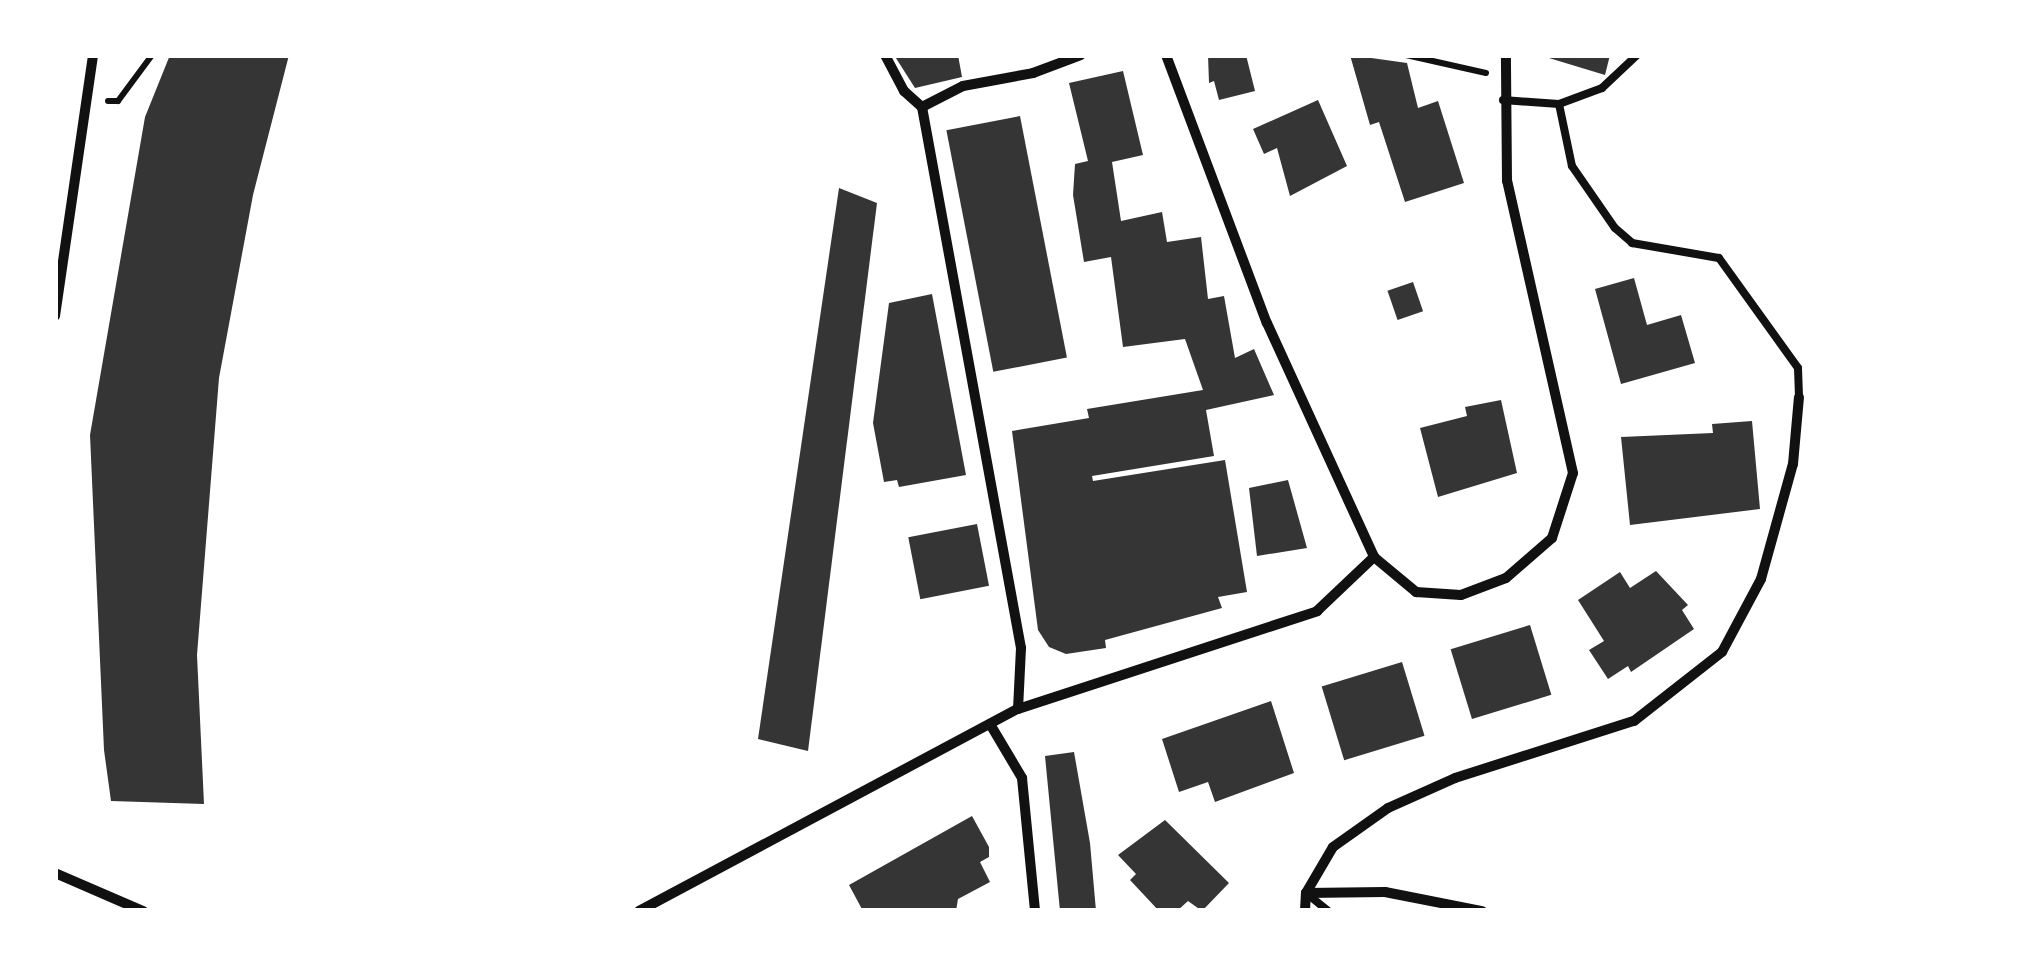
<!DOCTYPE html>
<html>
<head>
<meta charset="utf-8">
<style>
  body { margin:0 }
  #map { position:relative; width:2017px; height:966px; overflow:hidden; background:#fff; font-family:"Work Sans",sans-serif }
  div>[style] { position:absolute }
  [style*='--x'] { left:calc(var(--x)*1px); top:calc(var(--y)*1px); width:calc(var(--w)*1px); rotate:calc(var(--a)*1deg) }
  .building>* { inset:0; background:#353535; transform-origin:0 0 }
  .path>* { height:6px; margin:-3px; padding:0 3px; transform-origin:3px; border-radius:3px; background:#111 }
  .service>* { height:8px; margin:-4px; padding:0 4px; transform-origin:4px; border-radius:4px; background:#111 }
  .minor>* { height:10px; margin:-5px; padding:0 5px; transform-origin:5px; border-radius:5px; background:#111 }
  span { translate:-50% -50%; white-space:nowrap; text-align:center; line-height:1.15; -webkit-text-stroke:10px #fff; paint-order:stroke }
  .frame { position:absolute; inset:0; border:58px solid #fff; pointer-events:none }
</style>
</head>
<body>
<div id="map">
  <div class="building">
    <div style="clip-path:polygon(170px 55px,289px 55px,253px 195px,219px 378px,197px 655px,204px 804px,111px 801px,104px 750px,90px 435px,145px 117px)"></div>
    <div style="clip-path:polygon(894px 55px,958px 55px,962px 77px,915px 88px)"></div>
    <div style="clip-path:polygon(1208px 55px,1246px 55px,1255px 91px,1219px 100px,1214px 81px,1209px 83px)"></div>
    <div style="clip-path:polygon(1350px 55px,1407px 63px,1418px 108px,1438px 101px,1464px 183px,1405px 202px,1379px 122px,1370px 125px)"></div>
    <div style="clip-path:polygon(1539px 55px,1610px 55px,1605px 75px)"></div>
    <div style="clip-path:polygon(1123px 71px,1143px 155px,1112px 162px,1121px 221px,1162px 212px,1167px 242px,1201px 237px,1208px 299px,1224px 296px,1235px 358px,1254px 349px,1274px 395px,1206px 410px,1214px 456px,1092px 476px,1093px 481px,1225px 460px,1247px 592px,1218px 597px,1222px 608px,1105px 640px,1106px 648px,1066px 654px,1049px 647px,1038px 630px,1012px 431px,1089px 418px,1087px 409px,1203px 390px,1185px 339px,1123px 347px,1111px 257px,1084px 262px,1073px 195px,1075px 164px,1088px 161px,1069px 83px)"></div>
    <div style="clip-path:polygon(1318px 100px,1347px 166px,1290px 196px,1277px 148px,1264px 154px,1253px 129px)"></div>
    <div style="left:1020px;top:116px;width:246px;height:75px;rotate:79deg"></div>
    <div style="clip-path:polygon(839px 188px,877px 203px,808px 751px,758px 739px)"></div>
    <div style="clip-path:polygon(1634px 278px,1647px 325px,1681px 315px,1695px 363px,1621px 384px,1595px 289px)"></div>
    <div style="left:1413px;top:282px;width:31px;height:27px;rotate:71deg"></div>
    <div style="clip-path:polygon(932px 294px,966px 475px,899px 487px,897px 480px,884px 482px,873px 423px,889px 303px)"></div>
    <div style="clip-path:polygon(1501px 400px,1517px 473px,1438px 497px,1420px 428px,1467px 416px,1465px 407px)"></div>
    <div style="clip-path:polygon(1752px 421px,1760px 509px,1630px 525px,1621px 437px,1713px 433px,1712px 424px)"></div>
    <div style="clip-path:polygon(1288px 480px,1307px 548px,1257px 556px,1249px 488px)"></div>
    <div style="left:977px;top:524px;width:63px;height:70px;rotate:79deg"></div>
    <div style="clip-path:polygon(1656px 571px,1688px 605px,1682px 610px,1694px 629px,1631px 672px,1628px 666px,1608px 679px,1589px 650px,1604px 641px,1578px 600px,1620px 572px,1630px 588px)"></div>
    <div style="left:1530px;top:625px;width:73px;height:83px;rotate:73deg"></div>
    <div style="left:1402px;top:662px;width:77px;height:84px;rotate:73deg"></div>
    <div style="clip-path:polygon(1271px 701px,1294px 773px,1215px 802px,1208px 782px,1179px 792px,1162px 739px)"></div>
    <div style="clip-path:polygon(1074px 752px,1090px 843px,1096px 911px,1060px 911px,1045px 756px)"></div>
    <div style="clip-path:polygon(972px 816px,989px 847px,989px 857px,980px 862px,990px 882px,958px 899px,956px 911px,863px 911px,849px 885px)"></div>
    <div style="clip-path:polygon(1165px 820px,1229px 883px,1202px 911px,1188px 901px,1177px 911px,1159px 911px,1130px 880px,1136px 874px,1118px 855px)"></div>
  </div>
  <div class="path">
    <div style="--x:1406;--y:55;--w:82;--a:12.7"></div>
    <div style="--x:108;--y:101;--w:10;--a:0"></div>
    <div style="--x:118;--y:101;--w:57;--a:-53.5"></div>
  </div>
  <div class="service">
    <div style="--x:1503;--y:100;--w:56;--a:4.1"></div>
    <div style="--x:1559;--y:104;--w:46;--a:-20.4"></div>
    <div style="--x:1602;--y:88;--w:48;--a:-43.3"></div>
    <div style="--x:1559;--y:104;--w:63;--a:78.2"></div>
    <div style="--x:1572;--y:166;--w:75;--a:55.3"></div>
    <div style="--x:1615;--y:228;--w:23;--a:41"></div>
    <div style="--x:1632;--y:243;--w:88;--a:9.8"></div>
    <div style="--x:1719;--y:258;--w:135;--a:54.3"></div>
    <div style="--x:1798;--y:368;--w:29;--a:88"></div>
    <div style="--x:1306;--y:893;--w:28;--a:39"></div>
  </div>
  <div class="minor">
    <div style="--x:885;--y:55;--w:41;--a:62.2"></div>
    <div style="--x:904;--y:91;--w:24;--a:42"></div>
    <div style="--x:922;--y:107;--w:550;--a:79.63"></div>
    <div style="--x:1021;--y:648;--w:61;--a:92.8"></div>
    <div style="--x:1166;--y:55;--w:286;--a:69.4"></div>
    <div style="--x:1267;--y:323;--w:257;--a:65.4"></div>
    <div style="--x:1374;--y:557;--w:55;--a:39.8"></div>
    <div style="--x:1416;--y:592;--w:45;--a:3.8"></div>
    <div style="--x:1461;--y:595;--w:48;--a:-20.7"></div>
    <div style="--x:1506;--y:578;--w:61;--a:-41"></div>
    <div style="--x:1552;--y:538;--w:68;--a:-72.1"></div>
    <div style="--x:1573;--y:473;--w:299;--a:-102.7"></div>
    <div style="--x:1507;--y:181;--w:126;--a:-90.5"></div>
    <div style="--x:922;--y:107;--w:46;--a:-27.1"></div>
    <div style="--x:963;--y:86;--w:71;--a:-10.5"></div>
    <div style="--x:1033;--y:73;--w:51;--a:-20.6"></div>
    <div style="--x:55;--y:316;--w:264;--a:-81.7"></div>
    <div style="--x:990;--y:724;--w:63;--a:59.3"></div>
    <div style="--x:1022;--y:778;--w:134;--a:84.4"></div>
    <div style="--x:55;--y:873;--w:96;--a:23.4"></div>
    <div style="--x:1306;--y:893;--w:79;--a:-0.7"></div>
    <div style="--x:1385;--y:892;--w:99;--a:11.1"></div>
    <div style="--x:639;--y:911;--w:429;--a:-28.1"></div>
    <div style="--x:1018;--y:709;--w:315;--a:-18.1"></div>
    <div style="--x:1317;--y:611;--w:79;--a:-43.5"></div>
    <div style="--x:1305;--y:911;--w:18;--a:-87"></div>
    <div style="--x:1306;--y:893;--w:53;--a:-59.6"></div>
    <div style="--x:1333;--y:847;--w:67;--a:-35.3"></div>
    <div style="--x:1388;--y:808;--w:73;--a:-24.1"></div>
    <div style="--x:1455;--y:778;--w:188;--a:-17.7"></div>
    <div style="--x:1634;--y:721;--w:112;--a:-38.1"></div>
    <div style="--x:1722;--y:652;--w:83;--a:-61.9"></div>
    <div style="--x:1761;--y:579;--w:119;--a:-74.5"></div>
    <div style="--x:1793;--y:464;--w:67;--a:-84.9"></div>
  </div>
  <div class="frame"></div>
</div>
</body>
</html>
